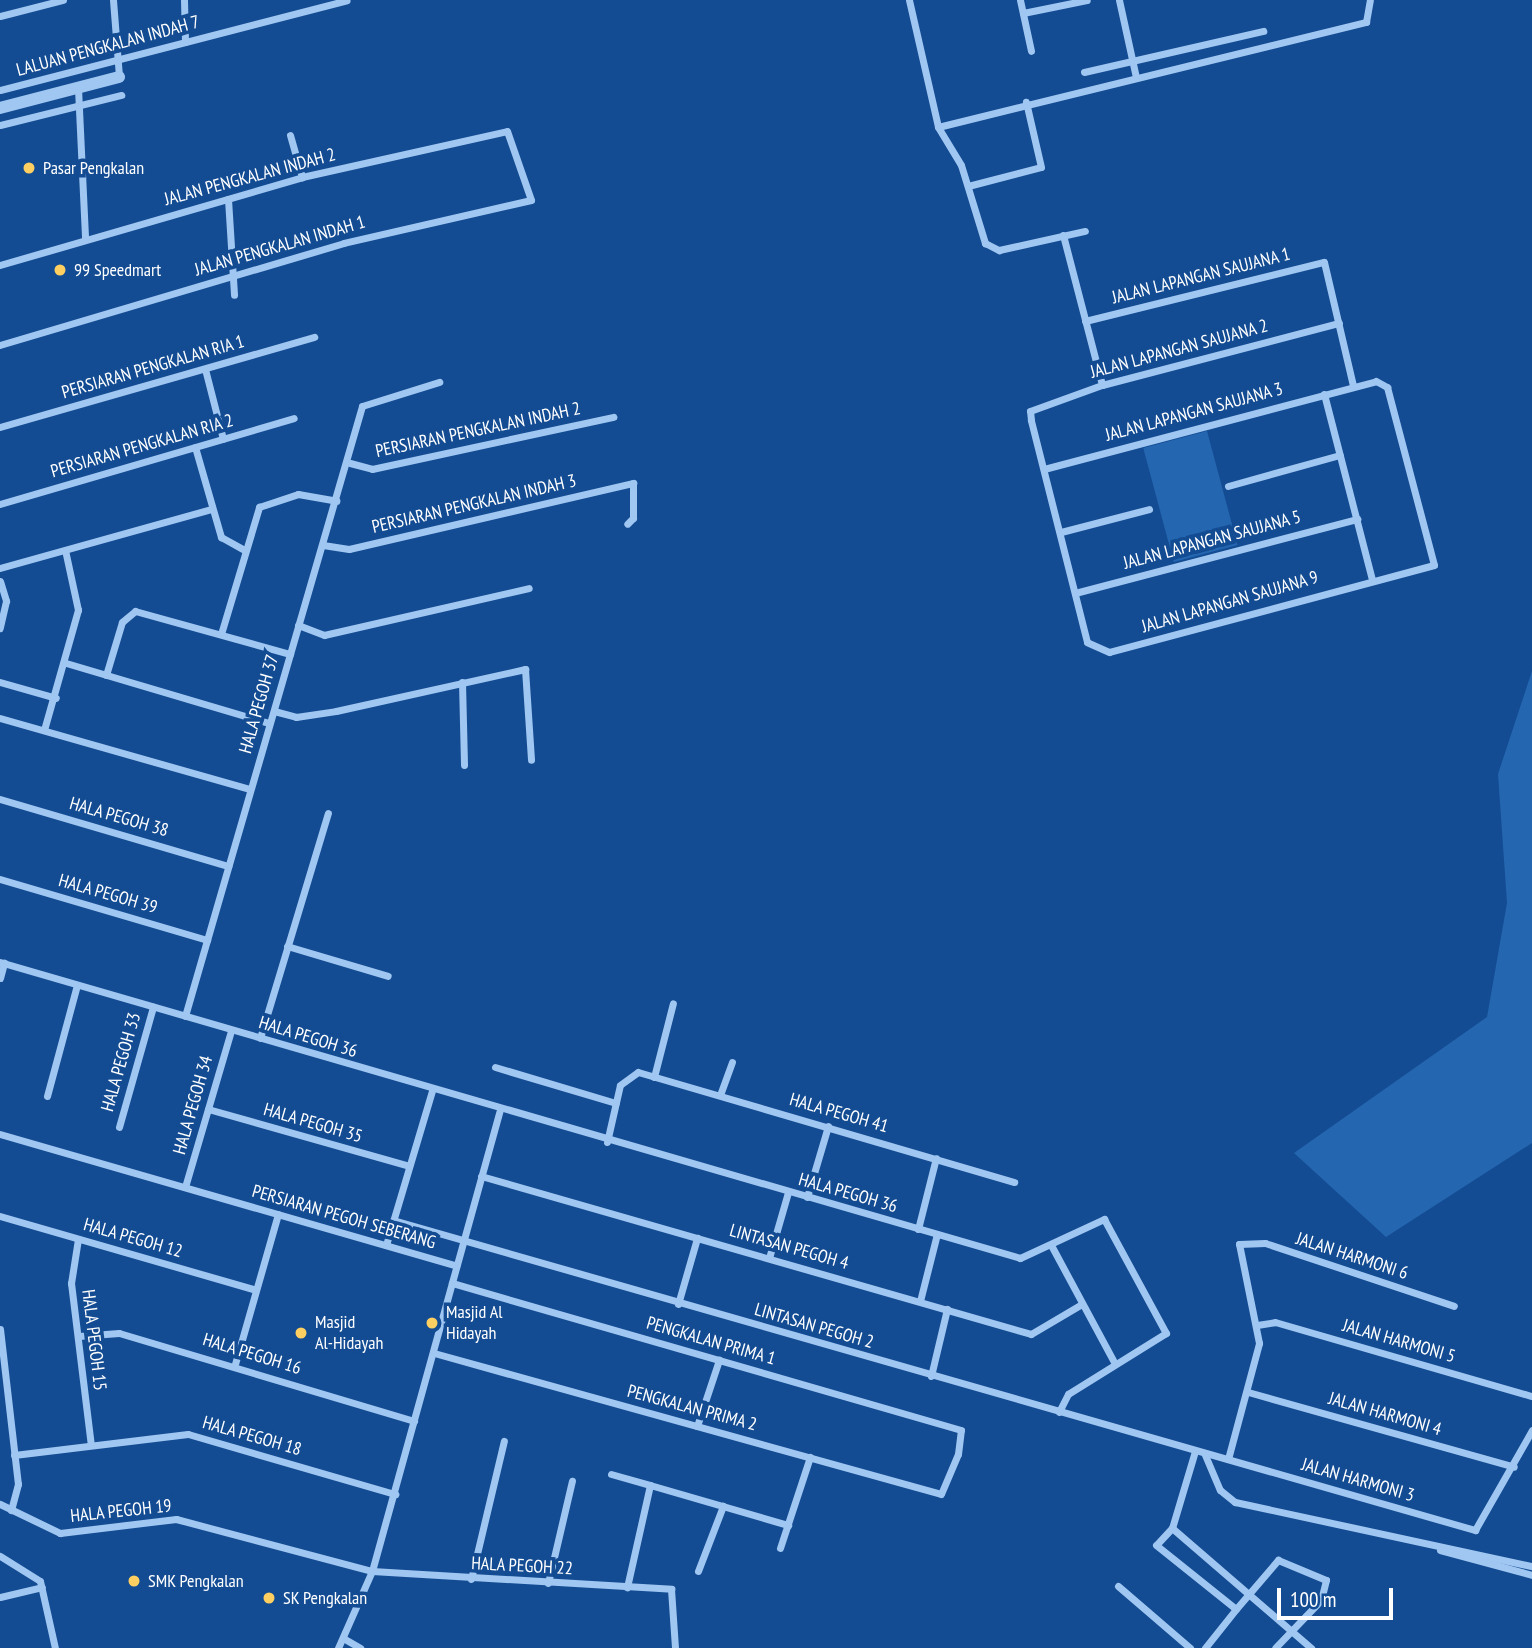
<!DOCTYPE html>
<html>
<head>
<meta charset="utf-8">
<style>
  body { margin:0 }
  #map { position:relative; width:1532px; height:1648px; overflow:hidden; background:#134c92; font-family:"PT Sans Narrow",sans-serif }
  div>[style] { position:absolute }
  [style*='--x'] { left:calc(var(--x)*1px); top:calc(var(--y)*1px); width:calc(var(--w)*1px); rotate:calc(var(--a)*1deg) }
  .green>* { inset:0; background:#2566b1; transform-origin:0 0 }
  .minor>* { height:7px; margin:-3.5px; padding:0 3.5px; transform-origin:3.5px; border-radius:3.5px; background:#a0c6f2 }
  .tertiary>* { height:12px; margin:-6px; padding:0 6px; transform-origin:6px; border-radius:6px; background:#a0c6f2 }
  .dots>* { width:19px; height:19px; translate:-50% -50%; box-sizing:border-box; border:4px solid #134c92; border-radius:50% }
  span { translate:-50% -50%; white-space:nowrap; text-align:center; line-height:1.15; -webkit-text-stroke:7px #134c92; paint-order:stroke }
  .street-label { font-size:18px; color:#fff }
  .poi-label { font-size:18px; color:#fff }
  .left { translate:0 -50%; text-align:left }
  .scale { position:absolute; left:1277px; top:1588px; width:116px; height:32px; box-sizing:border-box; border:4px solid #fff; border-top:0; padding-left:9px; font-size:21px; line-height:24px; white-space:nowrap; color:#fff; -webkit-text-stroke:5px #134c92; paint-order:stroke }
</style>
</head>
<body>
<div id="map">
  <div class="green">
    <div style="left:1207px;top:431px;width:118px;height:66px;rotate:75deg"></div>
    <div style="clip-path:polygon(1532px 671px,1532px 1143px,1386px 1237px,1294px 1153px,1487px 1017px,1507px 903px,1498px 774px)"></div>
  </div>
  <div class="minor">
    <div style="--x:113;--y:0;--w:77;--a:85.5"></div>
    <div style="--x:184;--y:0;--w:42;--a:88.6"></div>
    <div style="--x:909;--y:0;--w:130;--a:77.1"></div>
    <div style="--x:938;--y:127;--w:44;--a:58.8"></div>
    <div style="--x:961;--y:165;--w:82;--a:72.9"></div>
    <div style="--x:985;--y:243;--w:16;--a:27"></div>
    <div style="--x:999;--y:250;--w:88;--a:-12.5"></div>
    <div style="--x:1020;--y:0;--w:52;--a:77.8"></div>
    <div style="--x:1119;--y:0;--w:79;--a:77.6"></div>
    <div style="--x:1023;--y:13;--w:65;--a:-11.5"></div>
    <div style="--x:0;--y:16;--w:65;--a:-14.3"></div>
    <div style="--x:1084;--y:72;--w:184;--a:-12.9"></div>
    <div style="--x:78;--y:88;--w:151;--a:87.3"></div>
    <div style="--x:0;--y:90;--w:358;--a:-14.5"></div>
    <div style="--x:0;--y:125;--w:125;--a:-13.9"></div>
    <div style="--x:938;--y:127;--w:441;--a:-13.8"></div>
    <div style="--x:1366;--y:22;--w:22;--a:-80"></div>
    <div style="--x:290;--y:135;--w:44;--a:74.1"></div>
    <div style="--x:968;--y:186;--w:75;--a:-14.6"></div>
    <div style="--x:1041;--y:167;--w:67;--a:-103"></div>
    <div style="--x:228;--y:199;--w:96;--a:86.4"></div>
    <div style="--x:1063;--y:235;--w:155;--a:75.4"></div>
    <div style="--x:0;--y:265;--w:315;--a:-16.2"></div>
    <div style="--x:302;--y:177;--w:210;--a:-12.6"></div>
    <div style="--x:507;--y:131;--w:73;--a:70.8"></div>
    <div style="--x:531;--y:200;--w:192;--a:167.1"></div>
    <div style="--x:344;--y:243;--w:359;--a:163.5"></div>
    <div style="--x:1085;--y:321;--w:246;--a:-13.9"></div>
    <div style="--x:1324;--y:262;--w:127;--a:76.8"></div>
    <div style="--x:205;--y:369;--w:72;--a:75.6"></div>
    <div style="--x:1324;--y:394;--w:191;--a:75.5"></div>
    <div style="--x:0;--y:427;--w:327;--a:-16"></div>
    <div style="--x:195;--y:447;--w:94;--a:73.9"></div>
    <div style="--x:221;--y:537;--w:26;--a:29"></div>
    <div style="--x:350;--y:463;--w:23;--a:15"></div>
    <div style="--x:372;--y:469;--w:247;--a:-12.2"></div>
    <div style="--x:1044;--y:469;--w:343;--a:-14.8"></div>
    <div style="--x:1376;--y:381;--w:13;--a:29"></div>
    <div style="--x:1387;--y:387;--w:184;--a:75.2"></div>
    <div style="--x:1434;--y:565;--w:336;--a:165"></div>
    <div style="--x:1109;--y:652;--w:24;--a:-156"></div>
    <div style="--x:1087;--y:642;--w:229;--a:-104.2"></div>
    <div style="--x:1031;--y:420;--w:9;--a:-96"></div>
    <div style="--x:1030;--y:411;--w:77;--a:-19.9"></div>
    <div style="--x:1102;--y:385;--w:245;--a:-14.7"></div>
    <div style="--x:1228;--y:486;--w:116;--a:-15.5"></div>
    <div style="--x:0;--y:504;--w:306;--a:-16.3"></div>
    <div style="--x:1061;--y:532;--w:91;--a:-14.6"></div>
    <div style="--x:323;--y:545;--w:26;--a:9"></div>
    <div style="--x:349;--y:549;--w:292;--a:-13.1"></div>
    <div style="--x:633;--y:483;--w:35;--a:90"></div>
    <div style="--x:633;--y:518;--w:8;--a:135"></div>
    <div style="--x:0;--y:568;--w:219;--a:-15.6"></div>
    <div style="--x:0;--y:581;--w:21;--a:73"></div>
    <div style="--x:6;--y:601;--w:28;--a:103"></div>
    <div style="--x:1075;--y:593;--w:292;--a:-14.7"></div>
    <div style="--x:298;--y:625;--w:28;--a:21"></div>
    <div style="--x:324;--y:635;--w:210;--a:-12.9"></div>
    <div style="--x:221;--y:634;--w:133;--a:-73.3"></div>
    <div style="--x:259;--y:507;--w:41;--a:-18.4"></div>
    <div style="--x:298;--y:494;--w:39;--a:10"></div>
    <div style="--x:66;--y:663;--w:212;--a:16.5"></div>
    <div style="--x:106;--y:675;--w:55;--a:-73.2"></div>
    <div style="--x:122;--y:622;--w:17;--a:-40"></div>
    <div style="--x:135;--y:611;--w:161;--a:15.5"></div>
    <div style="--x:0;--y:682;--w:58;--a:15.9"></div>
    <div style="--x:462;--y:682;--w:83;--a:88.6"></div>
    <div style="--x:274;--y:711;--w:23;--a:15"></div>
    <div style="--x:296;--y:717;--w:40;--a:-8.5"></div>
    <div style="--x:336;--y:711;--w:194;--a:-12.5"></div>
    <div style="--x:525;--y:669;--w:91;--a:86.2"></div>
    <div style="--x:0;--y:718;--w:260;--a:15.9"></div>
    <div style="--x:44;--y:730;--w:125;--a:-74.2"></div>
    <div style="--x:78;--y:610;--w:61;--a:-102.2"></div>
    <div style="--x:0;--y:799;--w:238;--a:16.4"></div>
    <div style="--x:0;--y:879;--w:216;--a:16.4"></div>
    <div style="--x:287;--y:946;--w:105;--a:16.5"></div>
    <div style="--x:0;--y:962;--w:1062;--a:16.18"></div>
    <div style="--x:1020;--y:1258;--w:93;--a:-24.9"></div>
    <div style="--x:1104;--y:1219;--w:130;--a:61.5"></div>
    <div style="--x:1166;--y:1333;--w:115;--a:148.1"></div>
    <div style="--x:1068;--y:1394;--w:20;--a:117"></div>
    <div style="--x:0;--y:978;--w:16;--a:-75"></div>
    <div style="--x:185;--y:1016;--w:635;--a:-73.82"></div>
    <div style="--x:362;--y:406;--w:81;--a:-17.3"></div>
    <div style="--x:260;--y:1038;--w:235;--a:-73.2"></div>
    <div style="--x:495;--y:1067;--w:126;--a:16.6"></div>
    <div style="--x:654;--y:1077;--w:76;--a:-75.6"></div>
    <div style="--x:720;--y:1095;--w:35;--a:-70"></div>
    <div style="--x:47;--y:1096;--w:115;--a:-74.9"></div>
    <div style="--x:208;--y:1109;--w:209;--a:15.8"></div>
    <div style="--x:119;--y:1127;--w:125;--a:-74.2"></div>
    <div style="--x:0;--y:1134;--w:475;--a:16.1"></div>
    <div style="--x:607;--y:1142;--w:58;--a:-77.2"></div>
    <div style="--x:620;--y:1085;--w:22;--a:-36"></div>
    <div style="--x:638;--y:1072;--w:392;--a:16.3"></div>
    <div style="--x:481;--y:1176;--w:572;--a:16.03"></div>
    <div style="--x:1031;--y:1334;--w:59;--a:-30.5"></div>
    <div style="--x:185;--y:1187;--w:163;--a:-73.6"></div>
    <div style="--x:807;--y:1197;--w:74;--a:-73.5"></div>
    <div style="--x:0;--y:1216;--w:266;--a:16.1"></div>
    <div style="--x:393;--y:1220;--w:1126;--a:15.99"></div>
    <div style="--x:1475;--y:1530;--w:115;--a:-60.3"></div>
    <div style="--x:918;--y:1229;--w:73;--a:-75.8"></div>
    <div style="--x:78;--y:1239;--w:45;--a:99"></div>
    <div style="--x:71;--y:1283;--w:163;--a:83"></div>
    <div style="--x:386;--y:1245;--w:161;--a:-73.4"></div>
    <div style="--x:1051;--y:1245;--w:135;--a:61.7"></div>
    <div style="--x:769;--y:1258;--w:69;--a:-73.9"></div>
    <div style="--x:920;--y:1301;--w:69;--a:-75.8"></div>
    <div style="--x:678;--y:1304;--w:69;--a:-73.9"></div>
    <div style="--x:1257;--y:1325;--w:18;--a:-9"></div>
    <div style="--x:1275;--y:1322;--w:267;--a:16.1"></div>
    <div style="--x:0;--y:1329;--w:156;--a:83.4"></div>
    <div style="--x:18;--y:1484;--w:27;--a:105"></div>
    <div style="--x:79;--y:1336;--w:40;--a:-4.3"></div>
    <div style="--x:119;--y:1333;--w:308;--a:16.6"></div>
    <div style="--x:434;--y:1353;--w:526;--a:15.54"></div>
    <div style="--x:941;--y:1494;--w:43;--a:-67"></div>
    <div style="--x:958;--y:1454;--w:24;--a:-83"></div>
    <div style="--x:961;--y:1430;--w:530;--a:-163.89"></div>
    <div style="--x:235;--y:1364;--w:156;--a:-74"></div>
    <div style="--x:931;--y:1376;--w:69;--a:-76.6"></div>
    <div style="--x:1248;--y:1392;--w:276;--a:15.7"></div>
    <div style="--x:697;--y:1426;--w:70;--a:-71.6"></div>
    <div style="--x:1195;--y:1451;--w:80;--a:106.6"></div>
    <div style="--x:1172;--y:1528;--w:23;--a:133"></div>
    <div style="--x:1156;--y:1545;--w:102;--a:38.7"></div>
    <div style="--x:1236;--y:1609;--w:65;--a:-49.4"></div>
    <div style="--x:1278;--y:1560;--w:52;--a:22.6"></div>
    <div style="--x:1326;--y:1580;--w:21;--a:104"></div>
    <div style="--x:1321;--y:1600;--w:66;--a:133.8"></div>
    <div style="--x:14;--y:1455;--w:175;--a:-6.9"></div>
    <div style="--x:188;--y:1434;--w:216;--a:16.2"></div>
    <div style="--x:1205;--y:1455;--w:38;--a:67"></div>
    <div style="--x:1220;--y:1490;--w:19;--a:39"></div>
    <div style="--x:1235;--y:1502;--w:304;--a:12.2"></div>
    <div style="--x:1228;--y:1459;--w:120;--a:-75"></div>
    <div style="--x:1259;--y:1343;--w:101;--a:-101.4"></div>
    <div style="--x:1239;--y:1244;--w:26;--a:-2"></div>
    <div style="--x:1265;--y:1243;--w:199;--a:18.4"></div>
    <div style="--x:611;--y:1474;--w:41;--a:15.8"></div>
    <div style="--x:650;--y:1485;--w:105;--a:102.7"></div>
    <div style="--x:650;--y:1485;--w:144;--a:16.2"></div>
    <div style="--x:0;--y:1504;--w:67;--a:25.8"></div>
    <div style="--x:60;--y:1533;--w:117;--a:-6.9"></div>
    <div style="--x:176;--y:1519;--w:203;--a:14.9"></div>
    <div style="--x:372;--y:1571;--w:300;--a:3.4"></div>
    <div style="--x:671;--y:1589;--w:59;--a:86.1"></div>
    <div style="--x:1172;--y:1528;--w:184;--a:40.8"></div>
    <div style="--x:780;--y:1548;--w:96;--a:-71.8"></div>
    <div style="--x:1440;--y:1550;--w:95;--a:15.2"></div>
    <div style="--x:0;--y:1556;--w:47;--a:32"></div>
    <div style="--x:40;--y:1581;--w:69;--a:77.4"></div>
    <div style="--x:698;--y:1571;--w:70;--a:-69"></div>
    <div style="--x:471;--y:1579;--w:142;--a:-76.6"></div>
    <div style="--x:548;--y:1583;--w:105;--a:-76.8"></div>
    <div style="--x:1118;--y:1586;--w:95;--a:40.7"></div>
    <div style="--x:0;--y:1597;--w:43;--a:-13.4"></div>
    <div style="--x:343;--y:1638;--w:20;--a:30"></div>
    <div style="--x:338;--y:1648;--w:84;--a:-66.2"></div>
    <div style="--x:372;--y:1571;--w:477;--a:-74.5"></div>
    <div style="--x:1205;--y:1648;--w:50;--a:-51.5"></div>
  </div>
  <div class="tertiary">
    <div style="--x:0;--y:108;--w:123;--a:-14.6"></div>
  </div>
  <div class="dots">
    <div style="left:29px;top:168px;background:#ffcf61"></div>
    <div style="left:60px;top:270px;background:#ffcf61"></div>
    <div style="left:432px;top:1323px;background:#ffcf61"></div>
    <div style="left:301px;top:1333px;background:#ffcf61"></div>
    <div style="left:134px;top:1581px;background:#ffcf61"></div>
    <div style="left:269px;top:1598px;background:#ffcf61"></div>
  </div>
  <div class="street-label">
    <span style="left:108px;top:46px;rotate:-15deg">LALUAN PENGKALAN INDAH 7</span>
    <span style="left:250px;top:177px;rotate:-15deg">JALAN PENGKALAN INDAH 2</span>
    <span style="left:280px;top:246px;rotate:-16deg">JALAN PENGKALAN INDAH 1</span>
    <span style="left:1201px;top:276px;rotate:-14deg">JALAN LAPANGAN SAUJANA 1</span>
    <span style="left:1179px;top:349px;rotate:-15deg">JALAN LAPANGAN SAUJANA 2</span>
    <span style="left:153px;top:367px;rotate:-16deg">PERSIARAN PENGKALAN RIA 1</span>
    <span style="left:1194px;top:412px;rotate:-15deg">JALAN LAPANGAN SAUJANA 3</span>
    <span style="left:478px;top:430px;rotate:-12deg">PERSIARAN PENGKALAN INDAH 2</span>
    <span style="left:142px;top:446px;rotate:-16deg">PERSIARAN PENGKALAN RIA 2</span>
    <span style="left:474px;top:504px;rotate:-13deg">PERSIARAN PENGKALAN INDAH 3</span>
    <span style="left:1212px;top:540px;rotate:-15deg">JALAN LAPANGAN SAUJANA 5</span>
    <span style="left:1230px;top:602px;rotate:-16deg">JALAN LAPANGAN SAUJANA 9</span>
    <span style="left:259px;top:704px;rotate:-74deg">HALA PEGOH 37</span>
    <span style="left:119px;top:817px;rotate:16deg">HALA PEGOH 38</span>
    <span style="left:108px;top:894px;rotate:16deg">HALA PEGOH 39</span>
    <span style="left:308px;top:1037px;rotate:17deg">HALA PEGOH 36</span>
    <span style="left:121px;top:1062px;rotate:-74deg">HALA PEGOH 33</span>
    <span style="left:193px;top:1105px;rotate:-74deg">HALA PEGOH 34</span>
    <span style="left:839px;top:1113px;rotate:16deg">HALA PEGOH 41</span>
    <span style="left:313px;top:1123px;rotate:16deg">HALA PEGOH 35</span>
    <span style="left:848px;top:1193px;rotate:16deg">HALA PEGOH 36</span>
    <span style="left:344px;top:1217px;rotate:16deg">PERSIARAN PEGOH SEBERANG</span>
    <span style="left:133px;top:1238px;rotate:16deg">HALA PEGOH 12</span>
    <span style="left:789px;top:1247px;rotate:16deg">LINTASAN PEGOH 4</span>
    <span style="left:1352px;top:1256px;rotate:18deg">JALAN HARMONI 6</span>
    <span style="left:814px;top:1326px;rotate:16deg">LINTASAN PEGOH 2</span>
    <span style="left:94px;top:1340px;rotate:83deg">HALA PEGOH 15</span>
    <span style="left:711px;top:1341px;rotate:16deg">PENGKALAN PRIMA 1</span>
    <span style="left:1399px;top:1341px;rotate:16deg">JALAN HARMONI 5</span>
    <span style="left:252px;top:1354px;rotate:17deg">HALA PEGOH 16</span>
    <span style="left:692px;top:1408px;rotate:15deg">PENGKALAN PRIMA 2</span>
    <span style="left:1385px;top:1414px;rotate:16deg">JALAN HARMONI 4</span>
    <span style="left:252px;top:1436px;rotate:16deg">HALA PEGOH 18</span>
    <span style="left:1358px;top:1480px;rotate:16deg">JALAN HARMONI 3</span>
    <span style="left:121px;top:1511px;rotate:-6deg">HALA PEGOH 19</span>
    <span style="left:522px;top:1566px;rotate:3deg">HALA PEGOH 22</span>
  </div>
  <div class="poi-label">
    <span class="left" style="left:43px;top:168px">Pasar Pengkalan</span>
    <span class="left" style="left:74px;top:270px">99 Speedmart</span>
    <span class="left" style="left:446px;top:1323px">Masjid Al<br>Hidayah</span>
    <span class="left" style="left:315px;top:1333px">Masjid<br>Al-Hidayah</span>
    <span class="left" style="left:148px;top:1581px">SMK Pengkalan</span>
    <span class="left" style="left:283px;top:1598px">SK Pengkalan</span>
  </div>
  <div class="scale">100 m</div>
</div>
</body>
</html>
